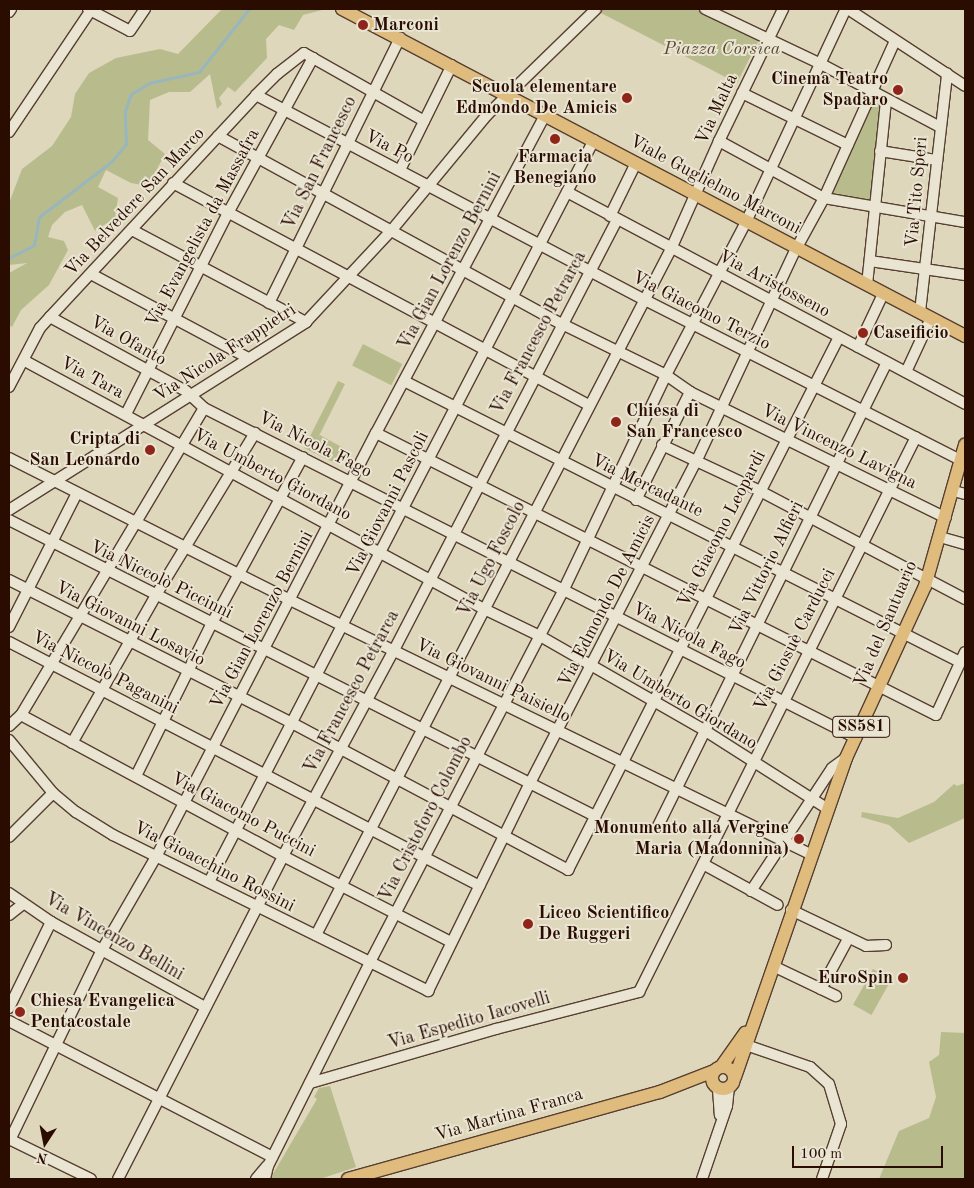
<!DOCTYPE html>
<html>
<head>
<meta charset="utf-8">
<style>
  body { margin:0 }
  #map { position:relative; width:974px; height:1188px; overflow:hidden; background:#ded7bc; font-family:"Old Standard TT",serif }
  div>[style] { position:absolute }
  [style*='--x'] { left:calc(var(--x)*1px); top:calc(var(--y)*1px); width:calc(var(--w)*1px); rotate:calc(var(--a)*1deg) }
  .green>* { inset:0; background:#b8bc8c; transform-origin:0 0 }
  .stream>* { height:3px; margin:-1.5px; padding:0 1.5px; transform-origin:1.5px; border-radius:1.5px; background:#9ab6bd }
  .roads { filter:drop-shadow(1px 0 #573f30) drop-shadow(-1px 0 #573f30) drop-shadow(0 1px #573f30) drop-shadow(0 -1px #573f30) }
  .minor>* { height:10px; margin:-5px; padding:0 5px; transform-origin:5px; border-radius:5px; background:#eae5d3 }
  .major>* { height:12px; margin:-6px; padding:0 6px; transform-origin:6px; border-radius:6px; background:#dfbc7e }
  .major>.ring { margin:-6px; padding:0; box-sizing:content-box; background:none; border:12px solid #dfbc7e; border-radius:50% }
  .dots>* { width:14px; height:14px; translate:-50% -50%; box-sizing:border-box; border:2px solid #eae5d3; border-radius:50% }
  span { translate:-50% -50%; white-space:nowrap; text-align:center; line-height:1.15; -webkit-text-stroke:4px #eae5d3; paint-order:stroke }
  .shield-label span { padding:1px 4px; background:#eae5d3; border:1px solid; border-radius:4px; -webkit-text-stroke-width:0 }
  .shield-label { font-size:16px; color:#2a0c01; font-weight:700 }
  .poi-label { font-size:18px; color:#2a0c01; font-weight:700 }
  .left { translate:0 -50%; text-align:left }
  .right { translate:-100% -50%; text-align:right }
  .park-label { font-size:18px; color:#5c4a32; font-style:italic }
  .street-label { font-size:18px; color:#2a0c01 }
  .frame { position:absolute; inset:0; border:10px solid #2a0c01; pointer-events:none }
  .north { position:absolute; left:20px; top:1118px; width:50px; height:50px; -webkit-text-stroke:4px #eae5d3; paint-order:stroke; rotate:191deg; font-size:14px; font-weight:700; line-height:20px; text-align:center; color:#2a0c01 }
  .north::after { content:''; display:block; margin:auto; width:18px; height:22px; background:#2a0c01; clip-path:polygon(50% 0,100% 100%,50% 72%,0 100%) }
  .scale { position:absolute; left:792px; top:1146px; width:151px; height:22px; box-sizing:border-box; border:2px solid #2a0c01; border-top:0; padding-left:6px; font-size:15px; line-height:18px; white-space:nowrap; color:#2a0c01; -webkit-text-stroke:4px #eae5d3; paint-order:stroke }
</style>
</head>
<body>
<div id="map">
  <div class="green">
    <div style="clip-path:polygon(222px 9px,326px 9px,303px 15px,294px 30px,279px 25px,266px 39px,267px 58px,235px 92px,228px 87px,219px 98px,222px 104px,217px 109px,210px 74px,190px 92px,169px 92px,150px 100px,148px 140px,165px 154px,148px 186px,131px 183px,106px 170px,98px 187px,118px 198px,115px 218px,95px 231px,82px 205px,65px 212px,52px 225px,48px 237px,64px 241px,68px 250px,49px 285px,21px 310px,12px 327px,9px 325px,9px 273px,27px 263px,9px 265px,9px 203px,22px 169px,52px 146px,71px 117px,75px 94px,89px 73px,116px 58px,160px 49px,178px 54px)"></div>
    <div style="clip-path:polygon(603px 9px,695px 9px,759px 40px,737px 83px,599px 12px)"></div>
    <div style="clip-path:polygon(872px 101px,883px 105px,871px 201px,831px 195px)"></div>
    <div style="left:363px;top:344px;width:44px;height:24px;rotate:27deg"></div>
    <div style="clip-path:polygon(338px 381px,345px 384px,318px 438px,320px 435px,347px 450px,339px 465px,304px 448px)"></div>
    <div style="clip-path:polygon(965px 783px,965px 818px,909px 843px,889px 825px,861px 817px,862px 812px,898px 818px,934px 802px,954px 784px,957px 786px)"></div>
    <div style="left:873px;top:969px;width:21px;height:41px;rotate:29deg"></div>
    <div style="clip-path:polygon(941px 1032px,965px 1033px,965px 1179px,879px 1179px,899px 1131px,929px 1118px,936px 1097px,929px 1062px,939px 1055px)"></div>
    <div style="clip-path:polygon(330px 1086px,356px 1167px,320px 1179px,270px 1179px,317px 1099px,314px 1097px,319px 1088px)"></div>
  </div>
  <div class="stream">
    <div style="--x:9;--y:258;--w:28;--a:-27"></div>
    <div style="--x:34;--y:245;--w:28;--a:-80"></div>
    <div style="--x:39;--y:217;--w:91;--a:-37.4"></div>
    <div style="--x:111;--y:162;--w:23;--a:-50"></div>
    <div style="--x:126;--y:144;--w:33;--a:-92"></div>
    <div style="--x:125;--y:111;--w:18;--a:-71"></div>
    <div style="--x:131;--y:94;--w:21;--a:-31"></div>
    <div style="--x:149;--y:83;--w:51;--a:-12.4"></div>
    <div style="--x:199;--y:72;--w:80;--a:-51.6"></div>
  </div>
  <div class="roads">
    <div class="minor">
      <div style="--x:88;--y:9;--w:47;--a:27.6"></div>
      <div style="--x:130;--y:31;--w:27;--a:-56"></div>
      <div style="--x:705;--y:9;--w:128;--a:25.4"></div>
      <div style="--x:821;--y:64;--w:135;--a:27.9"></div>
      <div style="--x:848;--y:9;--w:140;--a:33.3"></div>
      <div style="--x:9;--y:12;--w:4;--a:-56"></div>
      <div style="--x:742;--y:93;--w:118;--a:26.1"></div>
      <div style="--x:256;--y:95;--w:440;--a:27.8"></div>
      <div style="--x:645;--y:300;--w:354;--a:26.9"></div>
      <div style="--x:9;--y:132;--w:147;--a:-56.1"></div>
      <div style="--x:218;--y:136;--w:392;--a:28.7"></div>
      <div style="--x:562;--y:324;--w:116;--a:26.1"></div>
      <div style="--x:666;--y:375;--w:29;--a:35"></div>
      <div style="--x:690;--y:392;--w:285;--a:26.2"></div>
      <div style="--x:719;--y:141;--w:119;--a:28.5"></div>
      <div style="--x:824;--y:198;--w:143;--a:9.7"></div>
      <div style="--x:880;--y:151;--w:58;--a:9"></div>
      <div style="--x:400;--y:170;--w:117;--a:-63.7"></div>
      <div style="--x:173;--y:183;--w:472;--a:28.1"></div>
      <div style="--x:567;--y:192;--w:451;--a:28"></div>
      <div style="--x:610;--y:216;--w:59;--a:-63.9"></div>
      <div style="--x:132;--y:230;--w:197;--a:27.9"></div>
      <div style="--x:870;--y:261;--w:96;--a:8.4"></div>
      <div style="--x:91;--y:274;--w:178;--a:28.1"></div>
      <div style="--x:867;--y:285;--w:186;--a:-84.1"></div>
      <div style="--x:269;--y:303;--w:296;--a:-63.7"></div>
      <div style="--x:920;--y:312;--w:240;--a:-83.5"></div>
      <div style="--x:50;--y:317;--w:155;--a:28.6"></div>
      <div style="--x:186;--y:391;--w:25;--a:43"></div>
      <div style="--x:204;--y:408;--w:731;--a:26.85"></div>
      <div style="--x:858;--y:347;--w:59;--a:-64.7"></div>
      <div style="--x:25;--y:361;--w:522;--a:28.38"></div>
      <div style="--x:484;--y:609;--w:62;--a:25.7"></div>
      <div style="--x:540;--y:636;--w:189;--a:29.8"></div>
      <div style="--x:704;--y:730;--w:147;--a:32.5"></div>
      <div style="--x:906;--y:372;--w:60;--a:-65.2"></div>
      <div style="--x:404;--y:381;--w:623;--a:26.81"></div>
      <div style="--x:9;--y:387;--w:67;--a:-62.3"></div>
      <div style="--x:40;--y:328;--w:15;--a:-48"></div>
      <div style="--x:50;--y:317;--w:303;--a:-47.1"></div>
      <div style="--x:256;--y:95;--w:30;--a:-45"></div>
      <div style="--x:277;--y:74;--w:34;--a:-38"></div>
      <div style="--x:304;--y:53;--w:138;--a:29.5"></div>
      <div style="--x:126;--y:414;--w:225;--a:-63.1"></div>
      <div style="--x:228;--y:213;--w:177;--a:-61.3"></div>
      <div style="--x:376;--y:433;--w:627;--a:26.73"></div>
      <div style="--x:936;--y:715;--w:69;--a:-65.3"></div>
      <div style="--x:662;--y:445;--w:108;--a:25.1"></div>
      <div style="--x:760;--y:491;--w:232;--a:27.8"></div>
      <div style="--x:9;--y:458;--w:315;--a:26.8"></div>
      <div style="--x:290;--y:600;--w:579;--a:26.03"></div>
      <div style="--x:954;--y:491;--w:11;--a:15"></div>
      <div style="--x:636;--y:500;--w:121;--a:-63.4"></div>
      <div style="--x:9;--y:510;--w:352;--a:-32.3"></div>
      <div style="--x:306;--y:322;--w:125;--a:-47"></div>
      <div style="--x:391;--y:231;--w:151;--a:-50.4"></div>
      <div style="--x:487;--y:115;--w:152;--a:-44.2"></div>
      <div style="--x:9;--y:520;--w:657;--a:26.8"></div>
      <div style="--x:940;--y:537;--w:26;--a:16"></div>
      <div style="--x:9;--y:580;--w:317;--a:26.8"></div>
      <div style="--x:292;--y:723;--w:313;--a:28"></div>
      <div style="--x:568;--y:870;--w:598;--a:-63.05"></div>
      <div style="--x:9;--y:627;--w:150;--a:-63.1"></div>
      <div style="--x:9;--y:642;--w:530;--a:27.39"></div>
      <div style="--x:21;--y:715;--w:298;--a:28.3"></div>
      <div style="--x:283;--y:856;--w:189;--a:27.1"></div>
      <div style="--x:9;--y:726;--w:16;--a:-43"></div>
      <div style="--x:21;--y:715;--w:357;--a:-59.2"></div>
      <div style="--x:9;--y:740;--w:69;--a:50.3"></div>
      <div style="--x:53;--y:793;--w:30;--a:40"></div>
      <div style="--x:76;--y:812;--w:44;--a:31.9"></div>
      <div style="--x:113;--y:835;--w:352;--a:26.3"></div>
      <div style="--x:428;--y:991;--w:232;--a:-63.9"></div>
      <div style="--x:530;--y:783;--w:361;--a:-62.7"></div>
      <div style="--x:696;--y:462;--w:235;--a:-64.9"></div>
      <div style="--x:796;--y:249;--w:58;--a:-61.2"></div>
      <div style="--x:824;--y:198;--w:172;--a:-65.7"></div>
      <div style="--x:72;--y:743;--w:170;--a:-60.4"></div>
      <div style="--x:156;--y:595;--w:190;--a:-58.6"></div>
      <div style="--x:136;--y:776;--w:171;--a:-63.6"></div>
      <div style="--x:212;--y:623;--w:189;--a:-61.3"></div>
      <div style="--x:658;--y:826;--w:517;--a:-63.73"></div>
      <div style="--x:9;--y:837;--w:62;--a:-45"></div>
      <div style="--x:703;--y:864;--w:85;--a:28.7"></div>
      <div style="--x:209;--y:882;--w:836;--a:-62.58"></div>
      <div style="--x:751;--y:891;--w:147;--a:-56.6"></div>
      <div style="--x:832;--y:768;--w:17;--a:-36"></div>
      <div style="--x:9;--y:893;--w:51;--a:34.6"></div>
      <div style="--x:51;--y:922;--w:176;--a:28.9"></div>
      <div style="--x:791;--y:910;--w:83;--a:25.6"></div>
      <div style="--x:866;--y:946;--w:20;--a:-3"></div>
      <div style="--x:9;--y:915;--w:18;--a:-38"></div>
      <div style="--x:316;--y:935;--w:772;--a:-62.64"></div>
      <div style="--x:671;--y:249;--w:118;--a:-66"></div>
      <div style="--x:719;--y:141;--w:147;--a:-64.1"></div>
      <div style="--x:773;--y:966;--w:70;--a:25.5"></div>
      <div style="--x:821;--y:989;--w:57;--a:-61.6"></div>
      <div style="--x:9;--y:1008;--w:96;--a:-64"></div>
      <div style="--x:9;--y:1021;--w:296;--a:27.3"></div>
      <div style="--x:746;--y:1045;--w:68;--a:19"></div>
      <div style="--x:810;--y:1067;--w:25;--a:42"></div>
      <div style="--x:829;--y:1084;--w:42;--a:73.3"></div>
      <div style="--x:841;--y:1124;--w:58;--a:109.1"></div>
      <div style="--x:310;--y:1083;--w:194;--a:-16.2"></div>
      <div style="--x:496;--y:1029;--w:148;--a:-14.5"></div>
      <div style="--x:639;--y:992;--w:620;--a:-63.48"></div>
      <div style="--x:718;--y:1089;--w:26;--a:86"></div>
      <div style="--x:9;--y:1139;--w:91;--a:26"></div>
      <div style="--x:10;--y:1140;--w:211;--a:-64.2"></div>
      <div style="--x:102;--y:950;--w:110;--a:-59.9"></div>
      <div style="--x:157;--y:855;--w:475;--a:-62.6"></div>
      <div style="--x:376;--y:433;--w:360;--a:-62"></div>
      <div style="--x:118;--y:1179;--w:363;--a:-62.9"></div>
      <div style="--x:283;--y:856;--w:234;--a:-61.7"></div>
      <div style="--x:394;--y:650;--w:484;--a:-62.6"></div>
      <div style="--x:256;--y:1179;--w:17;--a:-50"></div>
      <div style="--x:265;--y:1179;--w:13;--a:-77"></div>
      <div style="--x:268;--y:1166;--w:228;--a:-63.4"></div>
      <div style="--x:370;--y:962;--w:418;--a:-62.5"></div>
      <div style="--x:563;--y:591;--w:239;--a:-64.5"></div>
      <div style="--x:666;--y:375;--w:173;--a:-62.4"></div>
      <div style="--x:746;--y:222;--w:235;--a:-64.9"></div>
      <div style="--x:702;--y:1179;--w:77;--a:-71.1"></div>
      <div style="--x:727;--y:1106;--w:18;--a:-84"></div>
    </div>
    <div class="major">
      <div style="--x:342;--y:9;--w:704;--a:27.69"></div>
      <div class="ring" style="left:712px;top:1067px;width:10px;height:10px"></div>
      <div style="--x:721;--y:1067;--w:42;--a:-54.8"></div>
      <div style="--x:735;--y:1077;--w:338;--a:-70.8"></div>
      <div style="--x:846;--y:758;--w:189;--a:-65.3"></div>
      <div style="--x:925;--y:586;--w:147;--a:-74.2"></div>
      <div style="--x:348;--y:1179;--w:324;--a:-15.6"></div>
      <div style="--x:660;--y:1092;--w:58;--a:-21.3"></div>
    </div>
  </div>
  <div class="dots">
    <div style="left:363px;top:25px;background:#8f2418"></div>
    <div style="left:898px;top:90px;background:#8f2418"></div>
    <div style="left:627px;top:98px;background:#8f2418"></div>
    <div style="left:555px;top:139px;background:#8f2418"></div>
    <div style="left:863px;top:333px;background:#8f2418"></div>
    <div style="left:616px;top:422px;background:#8f2418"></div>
    <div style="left:150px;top:450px;background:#8f2418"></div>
    <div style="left:799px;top:839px;background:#8f2418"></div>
    <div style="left:528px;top:924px;background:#8f2418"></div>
    <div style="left:903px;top:978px;background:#8f2418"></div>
    <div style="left:20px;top:1012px;background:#8f2418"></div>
  </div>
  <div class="shield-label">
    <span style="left:861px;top:727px">SS581</span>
  </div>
  <div class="poi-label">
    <span class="left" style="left:373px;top:25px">Marconi</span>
    <span class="right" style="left:888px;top:90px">Cinema Teatro<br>Spadaro</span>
    <span class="right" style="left:617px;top:98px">Scuola elementare<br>Edmondo De Amicis</span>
    <span style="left:555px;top:168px">Farmacia<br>Benegiano</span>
    <span class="left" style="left:873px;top:333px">Caseificio</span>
    <span class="left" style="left:626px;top:422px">Chiesa di<br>San Francesco</span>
    <span class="right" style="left:140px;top:450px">Cripta di<br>San Leonardo</span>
    <span class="right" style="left:789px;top:839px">Monumento alla Vergine<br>Maria (Madonnina)</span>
    <span class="left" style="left:538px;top:924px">Liceo Scientifico<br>De Ruggeri</span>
    <span class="right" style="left:893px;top:978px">EuroSpin</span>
    <span class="left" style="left:30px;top:1012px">Chiesa Evangelica<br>Pentacostale</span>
  </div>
  <div class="park-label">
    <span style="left:722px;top:49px">Piazza Corsica</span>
  </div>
  <div class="street-label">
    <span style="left:717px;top:109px;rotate:-65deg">Via Malta</span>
    <span style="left:389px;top:147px;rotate:27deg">Via Po</span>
    <span style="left:320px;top:163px;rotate:-64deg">Via San Francesco</span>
    <span style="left:715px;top:185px;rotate:28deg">Viale Guglielmo Marconi</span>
    <span style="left:917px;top:192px;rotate:-85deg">Via Tito Speri</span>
    <span style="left:135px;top:202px;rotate:-47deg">Via Belvedere San Marco</span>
    <span style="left:203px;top:228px;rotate:-62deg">Via Evangelista da Massafra</span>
    <span style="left:450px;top:261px;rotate:-62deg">Via Gian Lorenzo Bernini</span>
    <span style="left:774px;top:284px;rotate:28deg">Via Aristosseno</span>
    <span style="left:701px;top:311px;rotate:27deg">Via Giacomo Terzio</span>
    <span style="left:539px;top:333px;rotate:-62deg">Via Francesco Petrarca</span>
    <span style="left:128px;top:341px;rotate:29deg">Via Ofanto</span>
    <span style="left:225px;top:353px;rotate:-33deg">Via Nicola Frappietri</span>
    <span style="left:92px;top:378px;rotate:28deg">Via Tara</span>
    <span style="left:315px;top:445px;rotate:27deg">Via Nicola Fago</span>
    <span style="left:839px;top:447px;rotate:26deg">Via Vincenzo Lavigna</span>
    <span style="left:272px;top:475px;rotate:28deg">Via Umberto Giordano</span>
    <span style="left:647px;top:486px;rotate:26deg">Via Mercadante</span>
    <span style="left:388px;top:504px;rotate:-63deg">Via Giovanni Pascoli</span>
    <span style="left:722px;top:529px;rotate:-63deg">Via Giacomo Leopardi</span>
    <span style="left:492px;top:559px;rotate:-63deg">Via Ugo Foscolo</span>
    <span style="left:767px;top:568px;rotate:-64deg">Via Vittorio Alfieri</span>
    <span style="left:161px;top:580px;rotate:26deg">Via Niccolò Piccinni</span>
    <span style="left:607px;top:601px;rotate:-63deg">Via Edmondo De Amicis</span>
    <span style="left:262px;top:620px;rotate:-62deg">Via Gian Lorenzo Bernini</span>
    <span style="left:130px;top:624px;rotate:27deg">Via Giovanni Losavio</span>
    <span style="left:886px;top:624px;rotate:-67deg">Via del Santuario</span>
    <span style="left:689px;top:636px;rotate:27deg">Via Nicola Fago</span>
    <span style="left:795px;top:640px;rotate:-63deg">Via Giosuè Carducci</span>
    <span style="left:105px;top:673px;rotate:27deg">Via Niccolò Paganini</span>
    <span style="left:493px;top:681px;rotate:26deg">Via Giovanni Paisiello</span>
    <span style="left:352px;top:692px;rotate:-62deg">Via Francesco Petrarca</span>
    <span style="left:680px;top:700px;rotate:31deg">Via Umberto Giordano</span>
    <span style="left:243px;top:815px;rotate:28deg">Via Giacomo Puccini</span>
    <span style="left:426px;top:819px;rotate:-63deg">Via Cristoforo Colombo</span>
    <span style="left:214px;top:867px;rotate:27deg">Via Gioacchino Rossini</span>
    <span style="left:114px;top:937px;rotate:30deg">Via Vincenzo Bellini</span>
    <span style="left:469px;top:1021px;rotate:-16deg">Via Espedito Iacovelli</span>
    <span style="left:509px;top:1115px;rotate:-16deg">Via Martina Franca</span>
  </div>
  <div class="frame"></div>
  <div class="north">N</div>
  <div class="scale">100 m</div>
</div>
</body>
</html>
